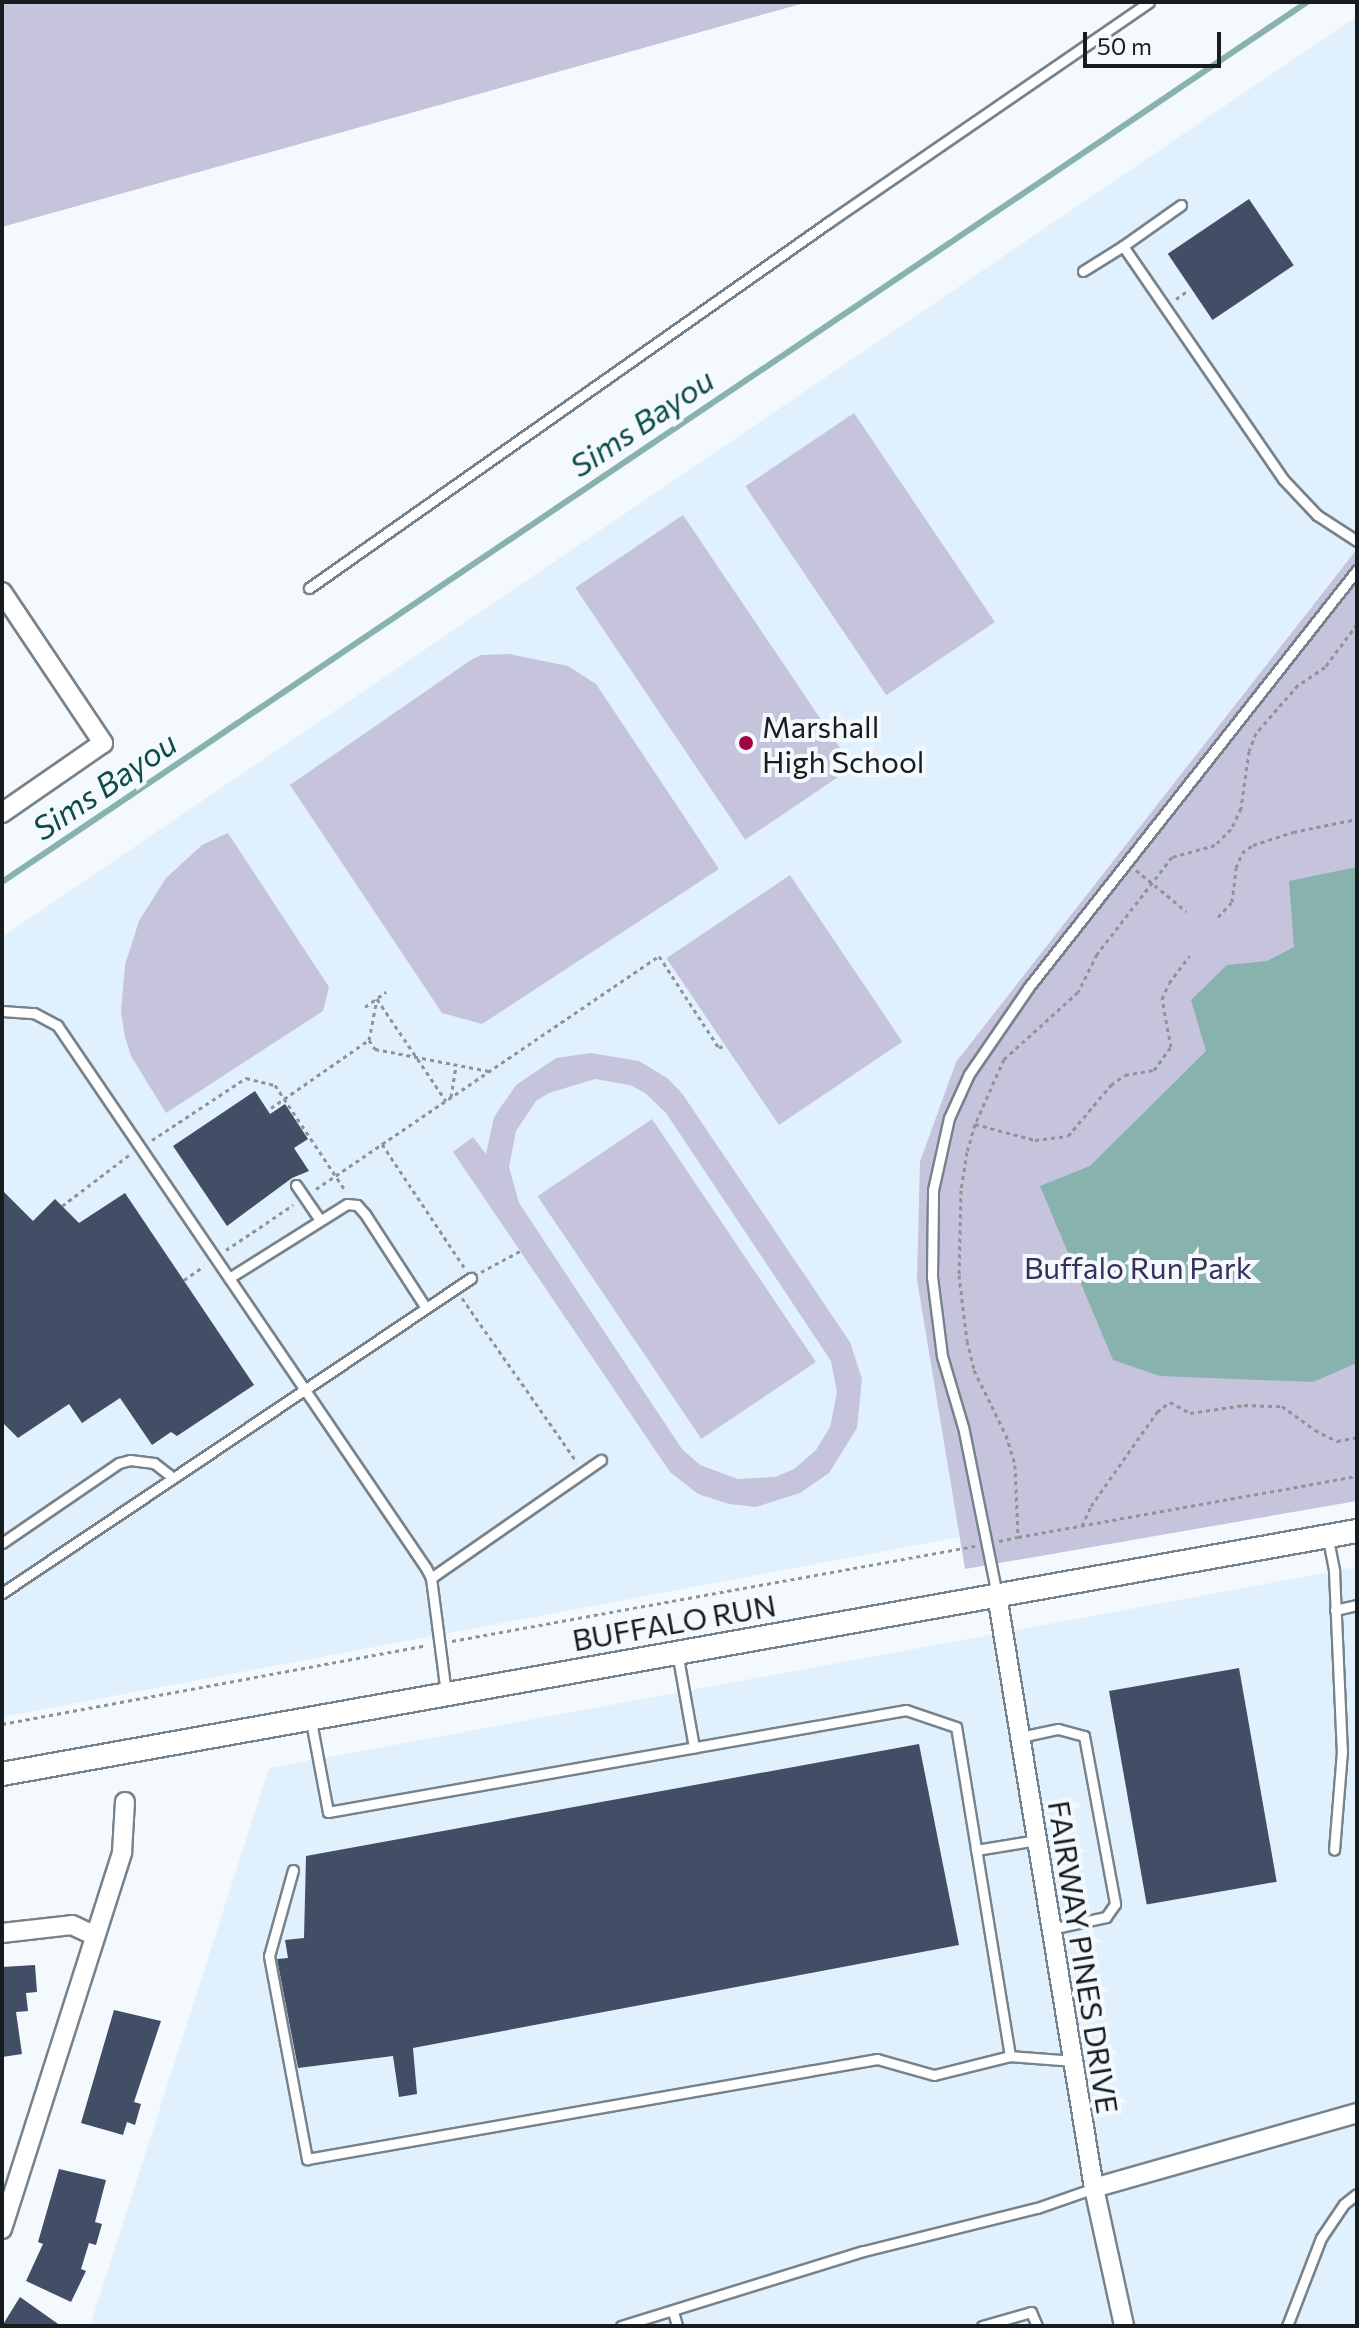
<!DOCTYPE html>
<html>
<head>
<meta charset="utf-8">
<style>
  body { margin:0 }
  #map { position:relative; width:1359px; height:2328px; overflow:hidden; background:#f4f9fd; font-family:Commissioner,sans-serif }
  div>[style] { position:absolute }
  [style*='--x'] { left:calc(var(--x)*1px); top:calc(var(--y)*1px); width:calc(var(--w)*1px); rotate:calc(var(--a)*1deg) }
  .built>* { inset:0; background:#e0f1fd }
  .green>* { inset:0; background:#c6c3dd; transform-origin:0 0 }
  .water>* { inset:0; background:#88b2ae }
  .stream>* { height:6px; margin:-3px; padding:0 3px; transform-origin:3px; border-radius:3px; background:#88b2ae }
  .building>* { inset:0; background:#424d66; transform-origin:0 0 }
  .path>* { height:3px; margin-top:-1.5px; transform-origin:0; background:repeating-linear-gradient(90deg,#8e9396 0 4px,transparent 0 8px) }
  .roads { filter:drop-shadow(2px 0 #77838c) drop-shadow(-2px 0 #77838c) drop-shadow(0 2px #77838c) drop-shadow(0 -2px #77838c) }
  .service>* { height:9px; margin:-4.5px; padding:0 4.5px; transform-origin:4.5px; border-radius:4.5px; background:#fff }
  .minor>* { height:18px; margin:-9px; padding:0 9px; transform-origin:9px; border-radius:9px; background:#fff }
  .tertiary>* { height:22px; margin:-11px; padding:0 11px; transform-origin:11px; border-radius:11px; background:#fff }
  .dots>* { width:22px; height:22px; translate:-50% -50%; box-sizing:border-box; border:4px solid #f4f9fd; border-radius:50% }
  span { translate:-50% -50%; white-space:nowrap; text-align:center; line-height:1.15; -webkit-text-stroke:8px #f4f9fd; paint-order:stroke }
  .poi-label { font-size:30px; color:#171c1f }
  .left { translate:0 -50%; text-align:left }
  .park-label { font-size:30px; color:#382f5b }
  .street-label { font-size:30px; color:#171c1f }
  .water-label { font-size:32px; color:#0e4c48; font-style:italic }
  .frame { position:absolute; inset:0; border:4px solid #171c1f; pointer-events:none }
  .scale { position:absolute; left:1083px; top:32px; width:138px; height:36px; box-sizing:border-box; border:4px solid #171c1f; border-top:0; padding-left:10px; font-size:24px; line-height:28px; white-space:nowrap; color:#171c1f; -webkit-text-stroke:6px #f4f9fd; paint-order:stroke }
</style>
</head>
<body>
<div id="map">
  <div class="built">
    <div style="clip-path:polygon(1357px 16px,1357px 549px,956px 1062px,917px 1280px,960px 1537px,2px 1717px,2px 937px)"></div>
    <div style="clip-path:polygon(1357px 1567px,1357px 2326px,90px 2326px,269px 1768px)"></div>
  </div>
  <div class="green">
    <div style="clip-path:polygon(2px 2px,808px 2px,2px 227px)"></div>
    <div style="left:854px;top:413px;width:252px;height:131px;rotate:56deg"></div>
    <div style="left:683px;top:515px;width:304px;height:130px;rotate:56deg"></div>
    <div style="clip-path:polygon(1357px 549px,1357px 1501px,965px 1569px,917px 1280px,920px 1162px,956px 1062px)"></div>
    <div style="clip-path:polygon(509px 654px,568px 666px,596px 684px,719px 869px,482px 1024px,442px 1013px,290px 785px,471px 660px,481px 655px)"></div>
    <div style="clip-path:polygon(228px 833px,329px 987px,323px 1011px,166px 1113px,131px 1056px,125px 1037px,121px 1012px,125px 965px,139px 921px,166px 878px,202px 845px)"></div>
    <div style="left:790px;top:875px;width:201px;height:149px;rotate:56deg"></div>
    <div style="clip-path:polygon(evenodd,591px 1053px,639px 1061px,667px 1078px,681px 1092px,850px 1342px,862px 1379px,857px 1428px,829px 1473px,800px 1493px,756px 1507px,729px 1504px,698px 1494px,670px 1472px,453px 1152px,473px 1137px,486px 1154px,494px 1117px,516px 1085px,556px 1058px,591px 1053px,595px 1079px,630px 1085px,645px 1093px,666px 1113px,831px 1361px,837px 1392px,830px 1427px,816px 1450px,794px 1469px,775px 1477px,738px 1479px,700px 1465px,682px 1449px,519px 1203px,509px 1167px,516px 1131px,536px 1101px,549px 1093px,595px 1079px)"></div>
    <div style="left:652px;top:1119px;width:293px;height:138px;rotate:56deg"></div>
  </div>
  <div class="water">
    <div style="clip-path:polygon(1357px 867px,1357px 1363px,1313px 1382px,1160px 1376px,1113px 1360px,1040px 1186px,1090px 1166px,1206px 1051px,1191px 1000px,1227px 965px,1267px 961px,1294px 947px,1289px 881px)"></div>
  </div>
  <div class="stream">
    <div style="--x:2;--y:882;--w:1574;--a:-33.99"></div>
  </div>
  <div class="building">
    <div style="left:1249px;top:199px;width:80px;height:98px;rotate:56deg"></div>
    <div style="clip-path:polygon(255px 1091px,270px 1114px,285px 1104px,308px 1139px,294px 1148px,309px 1171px,292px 1178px,227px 1226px,173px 1146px)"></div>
    <div style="clip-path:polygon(2px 1190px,33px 1221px,55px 1199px,79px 1223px,125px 1193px,254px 1385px,177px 1436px,171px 1432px,152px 1445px,120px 1398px,82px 1423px,69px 1404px,18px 1438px,2px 1422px)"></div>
    <div style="left:1239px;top:1668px;width:217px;height:132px;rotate:80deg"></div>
    <div style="clip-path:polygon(919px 1744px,959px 1945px,413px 2048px,417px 2094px,399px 2097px,393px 2056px,298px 2068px,277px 1959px,288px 1958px,285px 1940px,304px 1938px,306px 1856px)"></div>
    <div style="clip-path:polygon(35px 1965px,37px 1992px,26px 1993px,28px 2011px,16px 2012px,22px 2054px,2px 2057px,2px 1967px)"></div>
    <div style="clip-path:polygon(114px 2010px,161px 2021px,134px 2102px,141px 2104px,135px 2125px,127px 2122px,123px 2135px,81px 2123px)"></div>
    <div style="clip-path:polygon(59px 2169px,106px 2180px,95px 2222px,102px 2224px,96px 2245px,89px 2243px,81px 2269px,86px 2271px,71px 2302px,26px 2281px,43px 2244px,38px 2242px)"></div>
    <div style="clip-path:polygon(20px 2297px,61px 2326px,2px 2326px)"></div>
  </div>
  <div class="path">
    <div style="--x:1176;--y:299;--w:16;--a:-35"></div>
    <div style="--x:1357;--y:624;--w:54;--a:126.7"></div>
    <div style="--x:1325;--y:667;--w:32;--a:146"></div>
    <div style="--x:1298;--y:685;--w:64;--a:131.2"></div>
    <div style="--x:1256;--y:733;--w:19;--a:111"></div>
    <div style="--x:1249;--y:751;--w:58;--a:98"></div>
    <div style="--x:1241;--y:808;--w:23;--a:115"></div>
    <div style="--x:1231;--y:829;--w:23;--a:135"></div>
    <div style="--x:1215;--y:845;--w:45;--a:164.4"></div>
    <div style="--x:1172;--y:857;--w:123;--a:127.7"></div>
    <div style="--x:1097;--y:954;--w:42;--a:116.6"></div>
    <div style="--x:1078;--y:992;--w:100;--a:137.8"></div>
    <div style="--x:1004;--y:1059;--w:71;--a:114"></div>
    <div style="--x:975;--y:1124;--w:29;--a:106"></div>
    <div style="--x:967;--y:1152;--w:38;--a:99"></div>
    <div style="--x:961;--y:1190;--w:85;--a:91.3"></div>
    <div style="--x:959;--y:1275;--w:66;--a:83.1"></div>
    <div style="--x:967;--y:1341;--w:30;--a:76"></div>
    <div style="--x:974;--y:1370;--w:72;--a:63.8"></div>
    <div style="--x:1006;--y:1435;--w:31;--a:73"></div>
    <div style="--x:1015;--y:1465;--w:72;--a:87.6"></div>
    <div style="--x:1018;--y:1537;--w:344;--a:-10.2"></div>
    <div style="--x:1136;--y:870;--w:65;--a:39.4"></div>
    <div style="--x:1218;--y:917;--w:21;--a:-47"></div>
    <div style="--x:1232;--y:902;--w:34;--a:-83"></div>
    <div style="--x:1236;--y:868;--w:16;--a:-68"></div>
    <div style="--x:1242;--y:853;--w:14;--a:-36"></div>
    <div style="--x:1253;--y:845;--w:42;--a:-18"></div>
    <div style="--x:1293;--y:832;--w:65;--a:-11.5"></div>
    <div style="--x:365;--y:1007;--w:26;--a:-36"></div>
    <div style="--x:369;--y:1040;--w:11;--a:56"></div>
    <div style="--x:375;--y:1049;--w:116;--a:10.9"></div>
    <div style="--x:451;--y:1097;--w:32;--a:-81"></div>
    <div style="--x:271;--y:1108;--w:119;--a:-34.8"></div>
    <div style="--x:369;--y:1040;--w:42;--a:-79"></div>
    <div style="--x:377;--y:999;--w:123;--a:55.9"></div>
    <div style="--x:975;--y:1124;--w:62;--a:14.9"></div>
    <div style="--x:1035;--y:1140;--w:33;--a:-7"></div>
    <div style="--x:1068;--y:1136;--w:67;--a:-49.9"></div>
    <div style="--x:1111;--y:1085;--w:17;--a:-36"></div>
    <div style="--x:1125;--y:1075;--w:29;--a:-10"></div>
    <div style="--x:1154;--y:1070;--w:29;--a:-54"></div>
    <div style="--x:1171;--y:1047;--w:49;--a:-100.6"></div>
    <div style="--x:1162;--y:999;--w:17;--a:-66"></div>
    <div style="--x:1169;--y:983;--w:34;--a:-53"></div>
    <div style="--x:152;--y:1140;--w:113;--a:-33.4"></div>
    <div style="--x:246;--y:1078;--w:30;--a:14"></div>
    <div style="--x:275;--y:1085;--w:126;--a:56.3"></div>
    <div style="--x:382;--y:1144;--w:148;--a:56.3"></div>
    <div style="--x:316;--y:1189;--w:415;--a:-34.2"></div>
    <div style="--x:659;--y:956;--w:110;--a:56.9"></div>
    <div style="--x:719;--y:1048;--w:6;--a:-31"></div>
    <div style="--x:62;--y:1206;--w:84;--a:-37.3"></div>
    <div style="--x:226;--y:1250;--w:81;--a:-33.9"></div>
    <div style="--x:481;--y:1272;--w:44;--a:-28.3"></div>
    <div style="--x:184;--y:1280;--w:24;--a:-35"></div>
    <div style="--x:462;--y:1298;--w:200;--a:55"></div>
    <div style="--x:1082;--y:1526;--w:22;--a:-66"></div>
    <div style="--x:1091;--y:1506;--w:115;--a:-54.9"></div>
    <div style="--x:1157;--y:1412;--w:16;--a:-38"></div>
    <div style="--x:1170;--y:1402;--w:23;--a:29"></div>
    <div style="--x:1190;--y:1413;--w:55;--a:-8.4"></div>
    <div style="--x:1244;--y:1405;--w:38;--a:2"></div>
    <div style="--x:1282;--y:1406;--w:41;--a:36"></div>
    <div style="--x:1315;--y:1430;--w:25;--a:27"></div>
    <div style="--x:1337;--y:1441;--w:20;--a:-11"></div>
    <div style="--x:999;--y:1541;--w:19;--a:-12"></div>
    <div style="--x:452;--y:1641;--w:532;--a:-10.3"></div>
    <div style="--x:2;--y:1724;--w:429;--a:-10.5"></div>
  </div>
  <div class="roads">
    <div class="service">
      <div style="--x:1181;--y:205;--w:71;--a:144.7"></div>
      <div style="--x:1123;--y:246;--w:283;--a:55.5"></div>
      <div style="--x:1283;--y:479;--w:50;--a:46.6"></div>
      <div style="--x:1317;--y:515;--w:48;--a:33"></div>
      <div style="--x:1083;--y:271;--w:47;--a:-32"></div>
      <div style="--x:309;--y:588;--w:636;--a:-35.14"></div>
      <div style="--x:829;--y:222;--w:388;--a:-34.5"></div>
      <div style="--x:2;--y:1011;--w:32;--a:4"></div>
      <div style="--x:34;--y:1013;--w:26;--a:28"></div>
      <div style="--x:57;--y:1025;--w:657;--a:55.8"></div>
      <div style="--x:426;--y:1568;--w:11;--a:63"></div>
      <div style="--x:431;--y:1578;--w:116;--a:82.6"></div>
      <div style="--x:296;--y:1185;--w:42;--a:55.6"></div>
      <div style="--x:229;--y:1278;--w:139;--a:-32.1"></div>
      <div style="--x:347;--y:1204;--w:10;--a:6"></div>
      <div style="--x:357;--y:1205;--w:12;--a:48"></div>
      <div style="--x:365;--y:1214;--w:112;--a:57"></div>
      <div style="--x:1328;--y:1539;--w:33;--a:79"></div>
      <div style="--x:1334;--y:1571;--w:180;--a:87.5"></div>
      <div style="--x:1342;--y:1751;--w:99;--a:94.6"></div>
      <div style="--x:2;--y:1543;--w:142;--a:-34.4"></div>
      <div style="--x:119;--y:1463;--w:11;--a:-15"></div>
      <div style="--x:130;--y:1460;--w:24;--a:7"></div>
      <div style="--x:154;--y:1463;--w:23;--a:38"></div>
      <div style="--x:431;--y:1578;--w:207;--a:-34.8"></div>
      <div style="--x:2;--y:1593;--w:565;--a:-33.89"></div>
      <div style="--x:997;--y:1595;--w:171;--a:-101.4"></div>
      <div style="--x:963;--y:1427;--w:74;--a:-106.5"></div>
      <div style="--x:942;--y:1356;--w:80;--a:-97.2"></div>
      <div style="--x:932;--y:1277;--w:87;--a:-89.3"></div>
      <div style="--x:933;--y:1190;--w:74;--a:-77.5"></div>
      <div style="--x:949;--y:1118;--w:48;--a:-65.6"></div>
      <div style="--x:969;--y:1074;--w:104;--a:-55.5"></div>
      <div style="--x:1028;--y:988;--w:532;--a:-51.79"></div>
      <div style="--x:1335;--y:1610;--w:23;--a:-13"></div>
      <div style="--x:677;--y:1652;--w:97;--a:79.9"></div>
      <div style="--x:1020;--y:1737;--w:39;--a:-12"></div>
      <div style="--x:1058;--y:1729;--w:27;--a:15"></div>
      <div style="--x:1084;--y:1736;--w:171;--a:79.5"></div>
      <div style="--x:1115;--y:1904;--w:16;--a:125"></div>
      <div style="--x:1106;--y:1917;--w:56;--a:167.7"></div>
      <div style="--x:976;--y:1850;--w:62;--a:-9.3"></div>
      <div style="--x:293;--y:1870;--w:89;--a:105.6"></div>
      <div style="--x:269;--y:1956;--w:207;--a:79.4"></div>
      <div style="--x:307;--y:2159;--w:579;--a:-9.95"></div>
      <div style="--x:877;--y:2059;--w:59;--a:15.7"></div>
      <div style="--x:934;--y:2075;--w:78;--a:-14"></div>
      <div style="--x:1010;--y:2056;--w:333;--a:-99.3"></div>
      <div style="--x:956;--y:1727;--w:53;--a:-161.2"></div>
      <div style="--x:906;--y:1710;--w:587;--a:169.99"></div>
      <div style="--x:328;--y:1812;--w:93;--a:-100.6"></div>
      <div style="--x:1010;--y:2056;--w:63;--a:4.5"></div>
      <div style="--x:673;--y:2311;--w:16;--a:75"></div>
      <div style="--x:621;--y:2326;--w:254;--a:-17.2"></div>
      <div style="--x:864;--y:2251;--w:178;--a:-14"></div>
      <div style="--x:1037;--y:2208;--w:60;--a:-19.3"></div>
      <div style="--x:982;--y:2326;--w:51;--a:-15.9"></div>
      <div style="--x:1031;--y:2312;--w:15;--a:67"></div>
      <div style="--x:1287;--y:2326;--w:94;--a:-68.9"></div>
      <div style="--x:1321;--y:2238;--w:41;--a:-55.9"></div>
      <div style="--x:1344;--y:2204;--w:16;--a:-38"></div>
    </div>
    <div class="minor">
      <div style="--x:2;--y:592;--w:182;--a:56.2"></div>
      <div style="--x:103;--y:743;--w:123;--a:145.3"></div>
      <div style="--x:997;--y:1595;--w:601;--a:80.71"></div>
      <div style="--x:1094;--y:2188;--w:141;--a:77.7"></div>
      <div style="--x:2;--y:1933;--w:70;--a:-6.5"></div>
      <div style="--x:72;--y:1925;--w:23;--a:25"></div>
      <div style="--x:1094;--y:2188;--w:273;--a:-15.9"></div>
      <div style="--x:2;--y:2229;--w:396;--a:-72.3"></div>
      <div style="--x:122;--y:1852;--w:50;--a:-86.6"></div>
    </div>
    <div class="tertiary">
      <div style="--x:2;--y:1774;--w:1377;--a:-10.17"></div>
    </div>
  </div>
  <div class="dots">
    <div style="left:746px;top:743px;background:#a00242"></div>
  </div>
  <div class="poi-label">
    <span class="left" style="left:762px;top:743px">Marshall<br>High School</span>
  </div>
  <div class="park-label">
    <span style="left:1138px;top:1267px">Buffalo Run Park</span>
  </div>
  <div class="street-label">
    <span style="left:674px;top:1622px;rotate:-10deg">BUFFALO RUN</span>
    <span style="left:1084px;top:1957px;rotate:81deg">FAIRWAY PINES DRIVE</span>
  </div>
  <div class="water-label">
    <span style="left:641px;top:422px;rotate:-34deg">Sims Bayou</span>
    <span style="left:104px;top:785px;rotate:-34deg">Sims Bayou</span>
  </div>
  <div class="frame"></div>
  <div class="scale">50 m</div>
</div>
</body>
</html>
